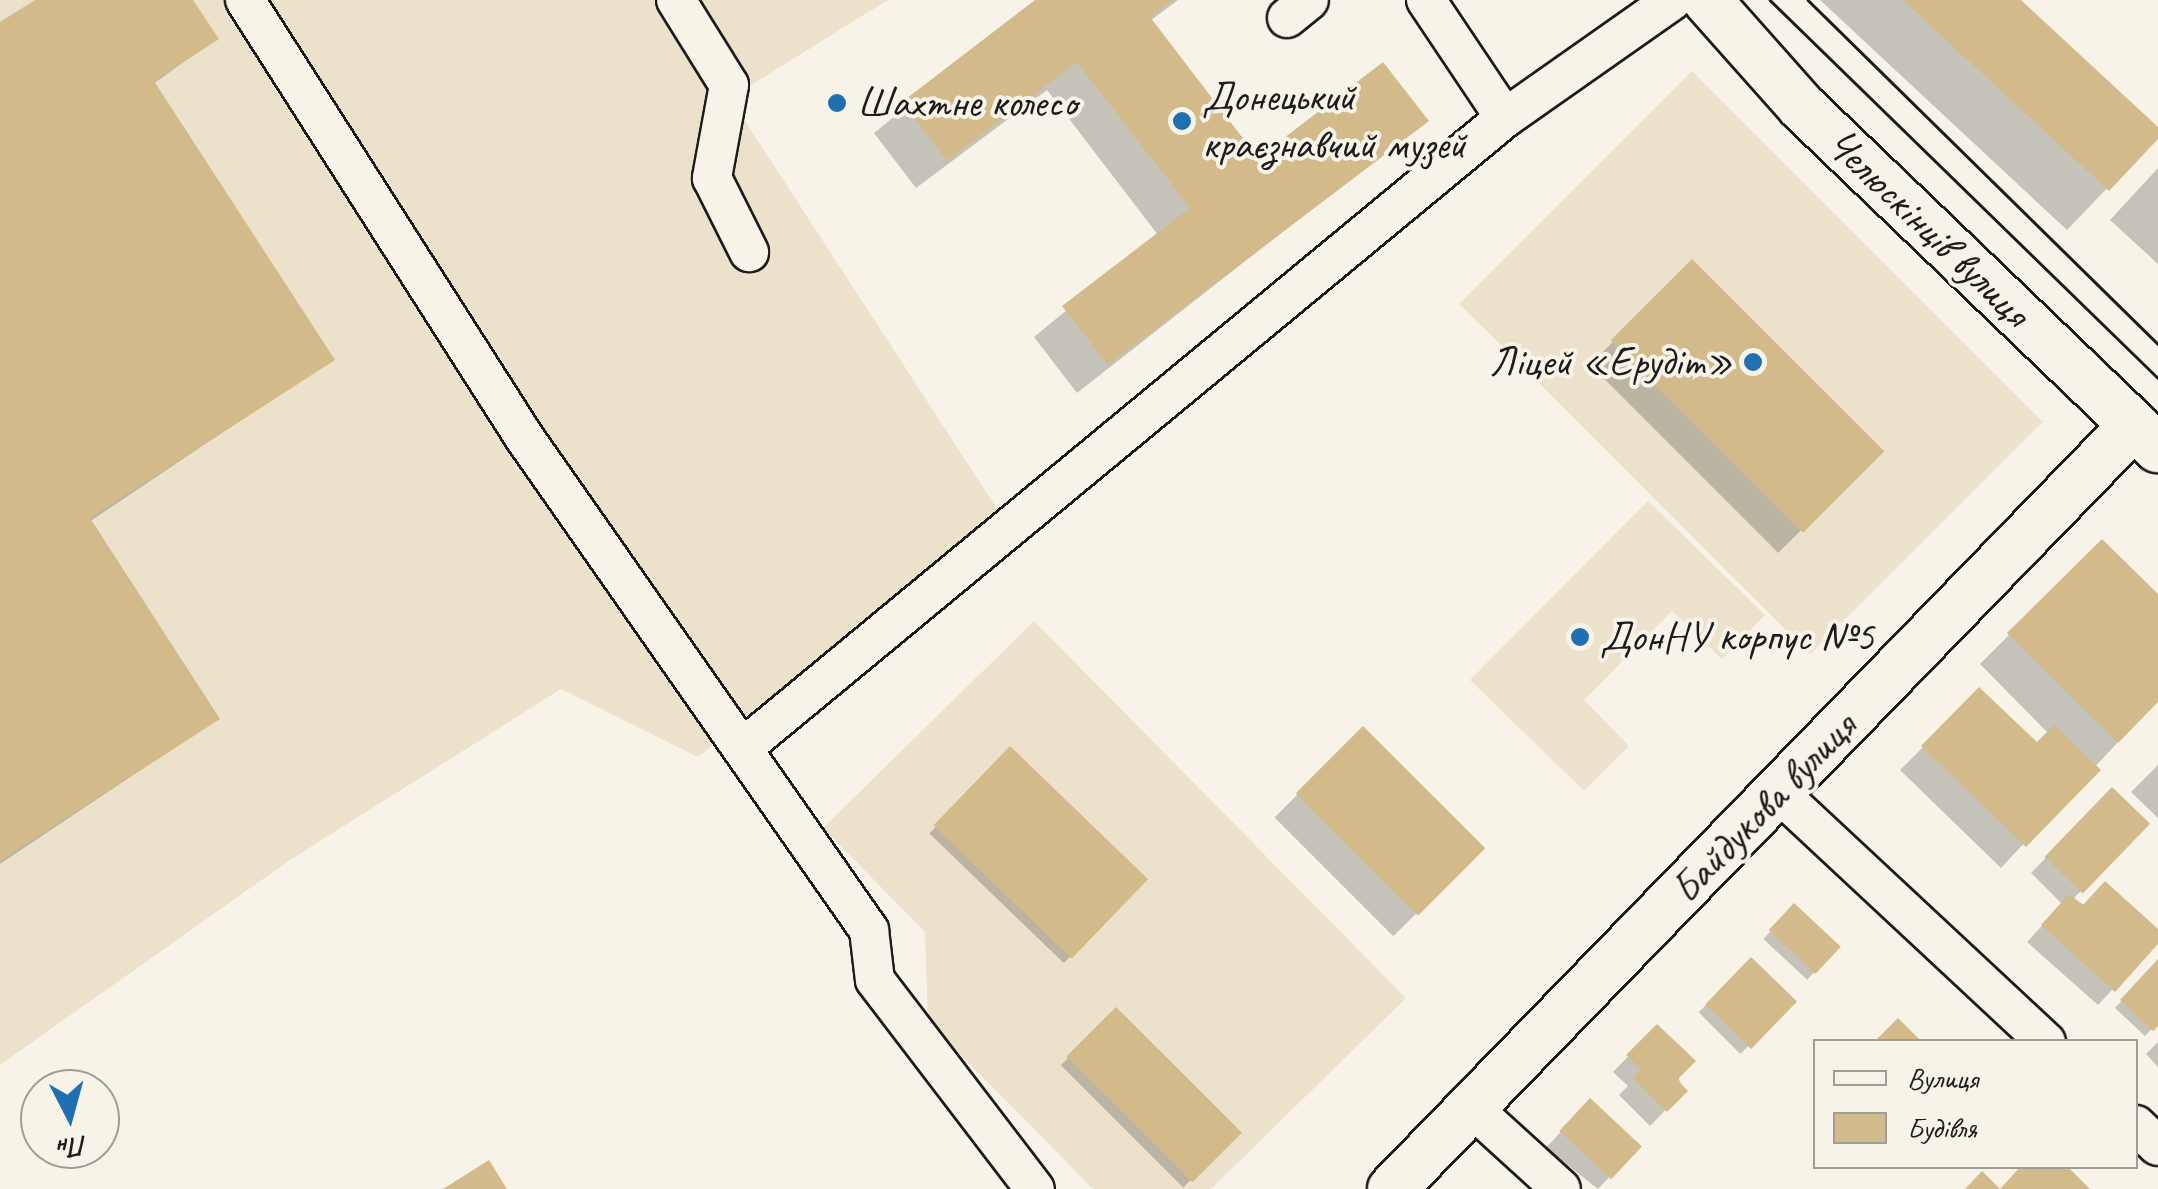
<!DOCTYPE html>
<html>
<head>
<meta charset="utf-8">
<style>
  body { margin:0 }
  #map { position:relative; width:2158px; height:1189px; overflow:hidden; background:#f7f3e8; font-family:Caveat,sans-serif }
  div>[style] { position:absolute }
  [style*='--x'] { left:calc(var(--x)*1px); top:calc(var(--y)*1px); width:calc(var(--w)*1px); rotate:calc(var(--a)*1deg) }
  .built>* { inset:0; background:#ece2cc; transform-origin:0 0 }
  .shadow>* { inset:0; background:#0003; transform-origin:0 0 }
  .building>* { inset:0; background:#d3ba8a; transform-origin:0 0 }
  .roads { filter:drop-shadow(2px 0 #1c1c1c) drop-shadow(-2px 0 #1c1c1c) drop-shadow(0 2px #1c1c1c) drop-shadow(0 -2px #1c1c1c) }
  .minor>* { height:38px; margin:-19px; padding:0 19px; transform-origin:19px; border-radius:19px; background:#f7f3e8 }
  .major>* { height:48px; margin:-24px; padding:0 24px; transform-origin:24px; border-radius:24px; background:#f7f3e8 }
  .tram>* { height:2.5px; margin:-1.25px; padding:0 1.25px; transform-origin:1.25px; border-radius:1.25px; background:#1c1c1c }
  .dots>* { width:28px; height:28px; translate:-50% -50%; box-sizing:border-box; border:5px solid #f7f3e8; border-radius:50% }
  span { translate:-50% -50%; white-space:nowrap; text-align:center; line-height:1.15; -webkit-text-stroke:8px #f7f3e8; paint-order:stroke }
  .poi-label { font-size:42px; color:#1c1c1c }
  .left { translate:0 -50%; text-align:left }
  .right { translate:-100% -50%; text-align:right }
  .street-label { font-size:42px; color:#1c1c1c }
  .legend { position:absolute; left:1813px; top:1039px; width:325px; height:130px; box-sizing:border-box; background:#f7f3e8; border:2px solid #9f9d96; margin:0; padding:12px 18px; list-style:none; font-size:30px; color:#1c1c1c }
  .legend li { display:flex; align-items:center; gap:20px; height:50px }
  .legend b { width:50px; border:2px solid #9f9d96 }
  .north { position:absolute; left:20px; top:1069px; width:100px; height:100px; box-sizing:border-box; background:#f7f3e8; border:2px solid #9f9d96; border-radius:50%; rotate:174deg; font-size:28px; font-weight:700; line-height:40px; text-align:center; color:#1c1c1c }
  .north::after { content:''; display:block; margin:auto; width:35px; height:45px; background:#1f6fb2; clip-path:polygon(50% 0,100% 100%,50% 72%,0 100%) }
</style>
</head>
<body>
<div id="map">
  <div class="built">
    <div style="clip-path:polygon(0 0,888px 0,730px 98px,1003px 518px,698px 757px,561px 689px,290px 860px,0 1065px)"></div>
    <div style="left:1692px;top:71px;width:496px;height:329px;rotate:45deg"></div>
    <div style="clip-path:polygon(1648px 501px,1765px 615px,1722px 659px,1672px 611px,1584px 700px,1629px 746px,1584px 791px,1470px 680px)"></div>
    <div style="clip-path:polygon(1034px 621px,1406px 998px,1211px 1189px,1093px 1189px,928px 1022px,925px 932px,823px 828px)"></div>
  </div>
  <div class="shadow">
    <div style="clip-path:polygon(39px 0,190px 0,216px 39px,153px 84px,332px 359px,89px 522px,217px 719px,0 864px,0 25px)"></div>
    <div style="clip-path:polygon(1039px 0,1178px 0,1150px 21px,1257px 161px,1425px 120px,1077px 393px,1034px 337px,1158px 235px,1047px 90px,916px 188px,874px 133px)"></div>
    <div style="clip-path:polygon(1820px 0,2017px 0,2158px 135px,2067px 230px)"></div>
    <div style="clip-path:polygon(2158px 168px,2158px 264px,2110px 220px)"></div>
    <div style="left:1692px;top:263px;width:266px;height:144px;rotate:45deg"></div>
    <div style="clip-path:polygon(2102px 542px,2158px 598px,2158px 699px,2001px 868px,1900px 770px,1979px 691px,2037px 746px,2049px 734px,1980px 664px)"></div>
    <div style="left:1363px;top:729px;width:168px;height:125px;rotate:45deg"></div>
    <div style="left:1010px;top:750px;width:187px;height:116px;rotate:44deg"></div>
    <div style="clip-path:polygon(2158px 765px,2158px 818px,2131px 792px)"></div>
    <div style="clip-path:polygon(2112px 790px,2147px 824px,2072px 900px,2158px 932px,2158px 940px,2098px 1005px,2027px 942px,2062px 904px,2031px 873px)"></div>
    <div style="left:1794px;top:906px;width:60px;height:45px;rotate:43deg"></div>
    <div style="left:1751px;top:960px;width:59px;height:74px;rotate:45deg"></div>
    <div style="clip-path:polygon(2158px 962px,2158px 1022px,2145px 1036px,2115px 1008px)"></div>
    <div style="left:1116px;top:1010px;width:173px;height:78px;rotate:45deg"></div>
    <div style="clip-path:polygon(1657px 1027px,1684px 1091px,1650px 1126px,1619px 1095px,1628px 1086px,1613px 1072px)"></div>
    <div style="clip-path:polygon(2158px 1042px,2158px 1067px,2146px 1054px)"></div>
    <div style="clip-path:polygon(1575px 1116px,1639px 1146px,1598px 1189px,1546px 1148px)"></div>
  </div>
  <div class="building">
    <div style="clip-path:polygon(35px 0,193px 0,219px 39px,154px 81px,335px 360px,90px 518px,220px 719px,0 861px,0 22px)"></div>
    <div style="clip-path:polygon(1035px 0,1173px 0,1150px 17px,1258px 158px,1383px 62px,1429px 121px,1108px 365px,1062px 306px,1190px 208px,1077px 62px,947px 161px,902px 102px)"></div>
    <div style="clip-path:polygon(1903px 0,2021px 0,2158px 127px,2158px 139px,2109px 191px)"></div>
    <div style="left:1692px;top:259px;width:272px;height:115px;rotate:45deg"></div>
    <div style="clip-path:polygon(2102px 539px,2158px 594px,2158px 702px,2118px 743px,2007px 633px)"></div>
    <div style="clip-path:polygon(1979px 687px,2037px 742px,2054px 725px,2101px 770px,2026px 847px,1921px 746px)"></div>
    <div style="left:1363px;top:726px;width:173px;height:95px;rotate:45deg"></div>
    <div style="left:1010px;top:746px;width:192px;height:110px;rotate:44deg"></div>
    <div style="left:2112px;top:787px;width:53px;height:97px;rotate:44deg"></div>
    <div style="clip-path:polygon(2105px 881px,2158px 929px,2158px 944px,2115px 992px,2041px 925px,2069px 894px,2083px 905px)"></div>
    <div style="left:1794px;top:903px;width:64px;height:37px;rotate:43deg"></div>
    <div style="left:1751px;top:957px;width:64px;height:66px;rotate:44deg"></div>
    <div style="clip-path:polygon(2158px 959px,2158px 1026px,2153px 1031px,2120px 1000px)"></div>
    <div style="left:1116px;top:1007px;width:178px;height:70px;rotate:45deg"></div>
    <div style="clip-path:polygon(1898px 1018px,1922px 1042px,1874px 1042px)"></div>
    <div style="clip-path:polygon(1657px 1024px,1696px 1061px,1677px 1080px,1688px 1091px,1667px 1112px,1633px 1078px,1641px 1069px,1626px 1055px)"></div>
    <div style="left:1590px;top:1098px;width:71px;height:45px;rotate:43deg"></div>
    <div style="clip-path:polygon(489px 1160px,507px 1189px,443px 1189px)"></div>
    <div style="clip-path:polygon(2021px 1166px,2067px 1166px,2090px 1189px,1965px 1189px,1982px 1171px,2000px 1189px)"></div>
  </div>
  <div class="roads">
    <div class="minor">
      <div style="--x:245;--y:0;--w:518;--a:57.44"></div>
      <div style="--x:524;--y:437;--w:602;--a:55.02"></div>
      <div style="--x:869;--y:930;--w:50;--a:83.2"></div>
      <div style="--x:875;--y:980;--w:263;--a:52.6"></div>
      <div style="--x:676;--y:0;--w:100;--a:58.1"></div>
      <div style="--x:729;--y:85;--w:95;--a:100.4"></div>
      <div style="--x:712;--y:178;--w:83;--a:63.4"></div>
      <div style="--x:1426;--y:0;--w:142;--a:56.2"></div>
      <div style="--x:1505;--y:118;--w:205;--a:-35.1"></div>
      <div style="--x:1287;--y:18;--w:28;--a:-39"></div>
      <div style="--x:744;--y:747;--w:987;--a:-39.58"></div>
      <div style="--x:1779;--y:793;--w:365;--a:43"></div>
      <div style="--x:1472;--y:1108;--w:120;--a:42.3"></div>
      <div style="--x:2136;--y:1125;--w:30;--a:44"></div>
    </div>
    <div class="major">
      <div style="--x:1707;--y:0;--w:143;--a:48.4"></div>
      <div style="--x:1802;--y:107;--w:493;--a:43.8"></div>
      <div style="--x:1392;--y:1189;--w:1065;--a:-45.84"></div>
    </div>
  </div>
  <div class="tram">
    <div style="--x:1770;--y:0;--w:542;--a:44.25"></div>
    <div style="--x:1808;--y:0;--w:491;--a:44.5"></div>
  </div>
  <div class="dots">
    <div style="left:837px;top:103px;background:#1f6fb2"></div>
    <div style="left:1182px;top:121px;background:#1f6fb2"></div>
    <div style="left:1753px;top:362px;background:#1f6fb2"></div>
    <div style="left:1580px;top:637px;background:#1f6fb2"></div>
  </div>
  <div class="poi-label">
    <span class="left" style="left:1202px;top:121px">Донецький<br>краєзнавчий музей</span>
    <span class="left" style="left:857px;top:103px">Шахтне колесо</span>
    <span class="right" style="left:1733px;top:362px">Ліцей «Ерудіт»</span>
    <span class="left" style="left:1600px;top:637px">ДонНУ корпус №5</span>
  </div>
  <div class="street-label">
    <span style="left:1928px;top:228px;rotate:44deg">Челюскінців вулиця</span>
    <span style="left:1764px;top:808px;rotate:-46deg">Байдукова вулиця</span>
  </div>
  <ul class="legend">
  <li><b style="height:12px;background:#f7f3e8"></b>Вулиця</li>
  <li><b style="height:28px;background:#d3ba8a"></b>Будівля</li>
  </ul>
  <div class="north">Пн</div>
</div>
</body>
</html>
